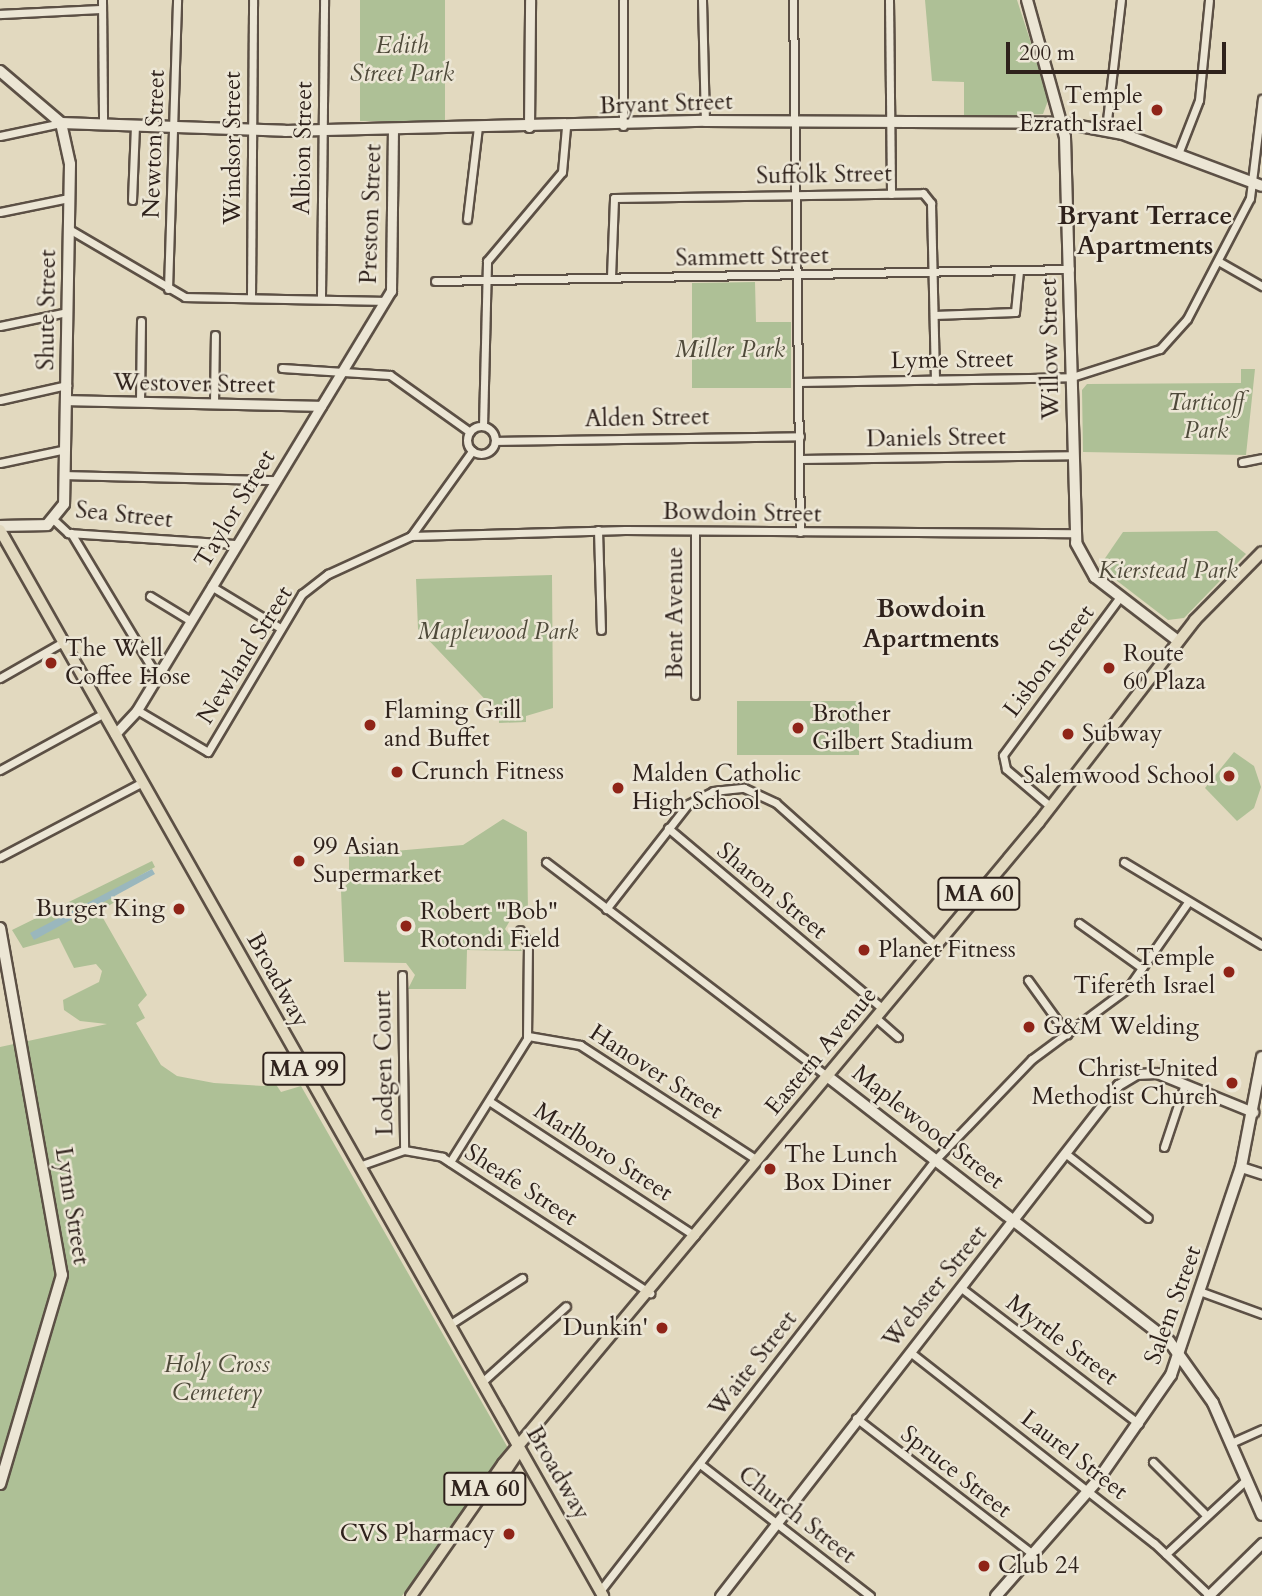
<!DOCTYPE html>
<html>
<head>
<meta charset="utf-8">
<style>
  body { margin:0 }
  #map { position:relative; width:1262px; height:1596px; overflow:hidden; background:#e2d9bf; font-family:Cardo,serif }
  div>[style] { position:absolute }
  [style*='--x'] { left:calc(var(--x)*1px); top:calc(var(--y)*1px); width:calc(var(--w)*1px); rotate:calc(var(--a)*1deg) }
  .green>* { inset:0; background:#aec096; transform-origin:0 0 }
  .water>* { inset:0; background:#9ab7bd }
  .roads { filter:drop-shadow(2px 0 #5c5045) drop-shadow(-2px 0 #5c5045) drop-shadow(0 2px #5c5045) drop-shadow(0 -2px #5c5045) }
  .minor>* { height:7px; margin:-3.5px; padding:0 3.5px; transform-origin:3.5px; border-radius:3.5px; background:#ece6d5 }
  .minor>.ring { margin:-3.5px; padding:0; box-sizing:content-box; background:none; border:7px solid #ece6d5; border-radius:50% }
  .tertiary>* { height:9px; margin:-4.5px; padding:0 4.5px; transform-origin:4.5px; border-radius:4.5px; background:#ece6d5 }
  .secondary>* { height:10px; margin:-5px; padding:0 5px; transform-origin:5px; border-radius:5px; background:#ece6d5 }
  .primary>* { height:10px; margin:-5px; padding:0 5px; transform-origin:5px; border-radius:5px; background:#e2d9bf }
  .dots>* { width:19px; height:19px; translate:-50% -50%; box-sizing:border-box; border:4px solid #ece6d5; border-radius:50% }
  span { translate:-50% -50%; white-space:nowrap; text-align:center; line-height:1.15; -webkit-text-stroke:5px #ece6d5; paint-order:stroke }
  .shield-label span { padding:2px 5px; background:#ece6d5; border:2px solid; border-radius:5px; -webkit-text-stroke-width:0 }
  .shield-label { font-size:23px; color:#2f221c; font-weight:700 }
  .park-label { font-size:24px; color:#4f4a3a; font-style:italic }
  .poi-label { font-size:24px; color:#2f221c }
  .right { translate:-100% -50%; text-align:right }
  .left { translate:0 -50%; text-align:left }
  .street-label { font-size:24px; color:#2f221c }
  .neighbourhood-label { font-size:26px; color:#2f221c; font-weight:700 }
  .scale { position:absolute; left:1006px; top:42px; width:220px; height:32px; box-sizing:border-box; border:4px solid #2f221c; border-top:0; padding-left:9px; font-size:21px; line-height:24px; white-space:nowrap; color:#2f221c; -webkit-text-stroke:5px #ece6d5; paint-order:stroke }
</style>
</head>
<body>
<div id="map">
  <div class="green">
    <div style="left:360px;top:0;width:85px;height:121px"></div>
    <div style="clip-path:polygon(925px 0,1017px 0,1049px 98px,1043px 114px,964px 118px,964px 82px,932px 81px)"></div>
    <div style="clip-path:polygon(755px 282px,756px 322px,791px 322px,791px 388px,692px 388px,692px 283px)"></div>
    <div style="clip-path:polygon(1241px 369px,1255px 369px,1246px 455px,1083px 452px,1082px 390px,1087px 384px,1241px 383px)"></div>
    <div style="clip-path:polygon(1217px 531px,1246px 554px,1184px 618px,1168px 620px,1099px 567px,1123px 532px)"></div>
    <div style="clip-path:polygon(552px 575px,553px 708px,526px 716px,526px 722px,499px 723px,499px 714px,418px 629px,416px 579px)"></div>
    <div style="left:737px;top:701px;width:122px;height:54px"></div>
    <div style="clip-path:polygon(1234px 752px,1254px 766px,1261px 787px,1254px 808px,1237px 821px,1205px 788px)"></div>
    <div style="clip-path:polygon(503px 819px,527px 832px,528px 915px,512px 917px,505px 929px,522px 951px,467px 950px,466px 989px,408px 989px,415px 975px,406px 963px,344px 962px,341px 891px,349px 882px,349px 855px,463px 845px)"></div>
    <div style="clip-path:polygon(152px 861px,155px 867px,115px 890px,115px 902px,99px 911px,147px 995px,138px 1005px,145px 1018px,136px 1023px,161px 1065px,177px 1076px,214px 1083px,264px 1086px,273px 1080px,281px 1092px,301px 1086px,508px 1448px,402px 1596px,0 1596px,0 1047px,107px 1024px,80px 1021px,64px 1010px,63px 1000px,99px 982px,102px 971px,96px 964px,74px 968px,59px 938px,23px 948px,12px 930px)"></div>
  </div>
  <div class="water">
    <div style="clip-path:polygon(152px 869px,155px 874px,34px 940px,30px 933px)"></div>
  </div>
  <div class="roads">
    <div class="minor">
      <div style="--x:102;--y:0;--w:125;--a:89.5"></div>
      <div style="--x:702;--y:0;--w:121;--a:88.6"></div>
      <div style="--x:793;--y:0;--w:532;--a:89.25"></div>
      <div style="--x:889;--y:0;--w:194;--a:89.4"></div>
      <div style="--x:0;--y:14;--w:102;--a:-2.8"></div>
      <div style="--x:623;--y:126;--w:126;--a:-90"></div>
      <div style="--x:1106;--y:129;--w:130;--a:-83.4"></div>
      <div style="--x:0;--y:136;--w:62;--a:-12"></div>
      <div style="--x:1178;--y:154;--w:58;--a:-68.7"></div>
      <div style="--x:1199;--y:100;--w:100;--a:-84.3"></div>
      <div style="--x:132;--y:200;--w:74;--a:-87.7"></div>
      <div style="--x:0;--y:212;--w:70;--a:-11.5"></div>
      <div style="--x:467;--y:219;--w:93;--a:-83.2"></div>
      <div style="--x:69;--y:229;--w:134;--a:30.4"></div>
      <div style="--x:185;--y:297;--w:200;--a:1.1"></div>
      <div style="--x:1218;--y:261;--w:51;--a:29.6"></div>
      <div style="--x:611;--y:277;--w:79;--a:-87.8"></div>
      <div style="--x:614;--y:198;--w:309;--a:-0.9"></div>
      <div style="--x:923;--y:193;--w:13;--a:51"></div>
      <div style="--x:931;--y:203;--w:177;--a:88.7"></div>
      <div style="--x:435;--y:281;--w:635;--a:-1.08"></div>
      <div style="--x:168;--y:289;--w:289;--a:-88.2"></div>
      <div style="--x:321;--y:296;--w:296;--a:-89.4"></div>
      <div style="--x:251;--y:297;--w:297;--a:-89.6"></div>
      <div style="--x:934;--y:315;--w:81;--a:-2.1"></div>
      <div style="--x:1015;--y:312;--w:41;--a:-84.4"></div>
      <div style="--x:0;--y:326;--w:68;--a:-11.8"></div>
      <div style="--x:282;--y:368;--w:108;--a:3.7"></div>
      <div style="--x:390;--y:375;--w:98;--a:35.5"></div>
      <div style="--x:799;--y:382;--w:273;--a:-1"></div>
      <div style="--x:1072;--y:377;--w:92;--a:-17.7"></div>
      <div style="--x:1160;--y:349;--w:40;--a:-48"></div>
      <div style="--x:1187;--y:319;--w:136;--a:-62.5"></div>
      <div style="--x:1250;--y:198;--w:100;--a:-83.1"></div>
      <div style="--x:0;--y:400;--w:69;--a:-12.6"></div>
      <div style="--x:140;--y:402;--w:81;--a:-89.3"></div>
      <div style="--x:214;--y:404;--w:69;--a:-89.2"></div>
      <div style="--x:483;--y:426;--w:165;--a:-88.6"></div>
      <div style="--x:487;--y:261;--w:116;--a:-49.9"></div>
      <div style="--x:562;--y:172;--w:45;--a:-84.9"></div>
      <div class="ring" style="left:467px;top:426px;width:21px;height:21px"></div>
      <div style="--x:495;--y:441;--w:305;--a:-0.9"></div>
      <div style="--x:800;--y:459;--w:272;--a:-0.8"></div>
      <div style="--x:1242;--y:462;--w:20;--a:-11"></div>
      <div style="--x:0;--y:463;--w:67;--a:-12"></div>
      <div style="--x:65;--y:475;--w:210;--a:1.4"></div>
      <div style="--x:55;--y:521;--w:18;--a:43"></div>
      <div style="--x:68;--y:533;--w:167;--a:3.8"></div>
      <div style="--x:598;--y:530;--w:100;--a:88.3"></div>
      <div style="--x:695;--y:531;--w:164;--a:90"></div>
      <div style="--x:71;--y:533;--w:167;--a:59"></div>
      <div style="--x:411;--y:536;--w:214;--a:-1.6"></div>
      <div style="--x:625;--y:530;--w:448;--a:0.4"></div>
      <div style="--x:211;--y:586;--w:81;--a:31.3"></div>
      <div style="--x:150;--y:596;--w:48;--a:31.4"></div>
      <div style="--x:0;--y:678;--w:73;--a:-29.7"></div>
      <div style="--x:137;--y:710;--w:82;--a:30.6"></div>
      <div style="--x:208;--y:752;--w:184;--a:-59.3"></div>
      <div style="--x:302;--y:594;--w:33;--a:-38"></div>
      <div style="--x:328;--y:574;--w:91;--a:-24.6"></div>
      <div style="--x:411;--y:536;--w:105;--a:-54.3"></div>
      <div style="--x:0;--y:770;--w:119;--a:-28.7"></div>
      <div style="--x:1051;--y:807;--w:59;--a:-139.8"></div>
      <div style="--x:1006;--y:769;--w:14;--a:-102"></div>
      <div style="--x:1003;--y:755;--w:197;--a:-53.5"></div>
      <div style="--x:668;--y:828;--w:281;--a:40.1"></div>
      <div style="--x:0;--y:857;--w:161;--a:-27.7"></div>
      <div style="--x:546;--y:862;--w:353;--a:37.3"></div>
      <div style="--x:1124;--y:862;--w:161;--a:31"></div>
      <div style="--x:606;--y:909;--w:133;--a:-52"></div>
      <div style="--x:688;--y:804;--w:28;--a:-27"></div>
      <div style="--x:713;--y:791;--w:31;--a:-6"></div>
      <div style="--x:744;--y:788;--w:35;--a:25"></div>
      <div style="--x:776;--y:803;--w:215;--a:41.8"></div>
      <div style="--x:1079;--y:923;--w:77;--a:35.5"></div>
      <div style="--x:402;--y:975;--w:175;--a:89.3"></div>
      <div style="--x:1028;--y:980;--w:67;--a:54.2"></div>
      <div style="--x:876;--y:1018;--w:29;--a:41"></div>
      <div style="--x:528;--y:1036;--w:53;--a:9.8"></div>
      <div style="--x:580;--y:1045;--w:211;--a:33"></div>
      <div style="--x:489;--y:1101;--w:246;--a:33.2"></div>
      <div style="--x:1164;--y:1147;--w:66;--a:-71.6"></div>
      <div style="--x:1065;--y:1153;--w:105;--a:38.1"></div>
      <div style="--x:450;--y:1162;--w:145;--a:-58"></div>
      <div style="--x:527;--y:1039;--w:96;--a:-89.4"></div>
      <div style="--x:528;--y:943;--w:15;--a:-122"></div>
      <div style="--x:359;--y:1166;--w:48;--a:-19.6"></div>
      <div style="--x:404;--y:1150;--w:39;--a:10"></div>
      <div style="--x:442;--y:1157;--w:249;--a:33.2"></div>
      <div style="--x:960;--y:1287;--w:225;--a:37.4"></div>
      <div style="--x:1202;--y:1292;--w:64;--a:20.1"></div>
      <div style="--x:449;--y:1325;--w:87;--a:-32.8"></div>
      <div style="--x:910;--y:1352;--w:310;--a:38.1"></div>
      <div style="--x:1154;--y:1543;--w:76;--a:43.4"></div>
      <div style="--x:482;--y:1382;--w:113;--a:-42.1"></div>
      <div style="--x:856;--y:1418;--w:225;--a:37.6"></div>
      <div style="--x:1231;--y:1443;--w:34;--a:-24"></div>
      <div style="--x:1153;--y:1462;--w:75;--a:45"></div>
      <div style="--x:700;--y:1464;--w:215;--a:37.8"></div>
      <div style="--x:1166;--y:1554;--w:109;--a:-42.8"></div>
      <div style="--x:600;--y:1591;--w:546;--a:-52.14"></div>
      <div style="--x:935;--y:1160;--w:140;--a:-46.2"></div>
      <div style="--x:1032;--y:1059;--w:119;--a:-36.5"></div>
      <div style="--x:1128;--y:988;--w:105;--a:-55.1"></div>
    </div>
    <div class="tertiary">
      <div style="--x:529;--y:127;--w:127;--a:-89.5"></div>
      <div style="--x:66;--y:400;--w:255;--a:1.3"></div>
      <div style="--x:115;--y:734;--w:33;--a:-47"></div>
      <div style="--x:137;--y:710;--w:490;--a:-58.8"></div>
      <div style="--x:391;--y:291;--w:163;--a:-89.3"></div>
      <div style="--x:1241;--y:1167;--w:22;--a:18"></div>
      <div style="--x:720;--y:1596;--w:648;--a:-52.09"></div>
      <div style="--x:1118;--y:1085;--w:21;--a:-31"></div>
      <div style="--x:1136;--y:1074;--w:21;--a:-3"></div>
      <div style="--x:1157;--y:1073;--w:104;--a:22.1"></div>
      <div style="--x:1208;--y:1596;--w:76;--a:-44.5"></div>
    </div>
    <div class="secondary">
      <div style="--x:1027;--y:0;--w:142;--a:74.5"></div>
      <div style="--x:1065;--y:137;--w:406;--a:88.4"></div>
      <div style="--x:1076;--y:543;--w:39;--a:61"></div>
      <div style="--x:1095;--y:577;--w:105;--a:37.6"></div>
      <div style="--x:0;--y:71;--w:80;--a:40.4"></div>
      <div style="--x:61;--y:123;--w:42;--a:77.6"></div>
      <div style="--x:70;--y:164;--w:340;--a:91"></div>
      <div style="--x:64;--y:504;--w:27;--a:129"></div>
      <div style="--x:47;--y:525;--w:47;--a:178.8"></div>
      <div style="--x:61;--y:123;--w:224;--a:2"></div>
      <div style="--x:285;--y:131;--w:420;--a:-1.4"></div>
      <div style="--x:705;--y:121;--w:358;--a:0.3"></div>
      <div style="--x:1063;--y:123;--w:61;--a:10.4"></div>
      <div style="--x:1123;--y:134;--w:148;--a:20.5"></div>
      <div style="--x:0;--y:928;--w:352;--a:79.9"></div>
      <div style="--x:62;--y:1275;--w:218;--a:106.5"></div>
      <div style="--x:827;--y:1076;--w:433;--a:37.8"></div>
      <div style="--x:1169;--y:1341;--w:76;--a:54.6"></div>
      <div style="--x:1213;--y:1403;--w:122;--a:66.4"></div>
      <div style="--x:996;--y:1596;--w:154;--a:-48.7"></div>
      <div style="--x:1098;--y:1480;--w:128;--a:-55.2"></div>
      <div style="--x:1171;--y:1375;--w:219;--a:-71.4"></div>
      <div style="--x:1241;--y:1167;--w:112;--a:-79.2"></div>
    </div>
    <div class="primary">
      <div style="--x:0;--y:530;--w:1225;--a:60.5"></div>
      <div style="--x:495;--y:1487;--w:43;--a:-56.3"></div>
      <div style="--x:411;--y:1596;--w:161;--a:-55.1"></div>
      <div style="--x:503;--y:1464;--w:836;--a:-50.14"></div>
      <div style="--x:1039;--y:822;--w:255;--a:-52.3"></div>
      <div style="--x:1195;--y:620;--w:95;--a:-45.4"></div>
    </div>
  </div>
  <div class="dots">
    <div style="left:1157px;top:110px;background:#8f2418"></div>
    <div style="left:51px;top:663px;background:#8f2418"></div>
    <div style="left:1109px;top:668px;background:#8f2418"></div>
    <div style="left:370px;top:725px;background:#8f2418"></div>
    <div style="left:798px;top:728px;background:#8f2418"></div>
    <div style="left:1068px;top:734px;background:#8f2418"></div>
    <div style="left:397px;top:772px;background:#8f2418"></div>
    <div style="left:1229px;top:776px;background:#8f2418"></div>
    <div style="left:618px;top:788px;background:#8f2418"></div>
    <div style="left:299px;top:861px;background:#8f2418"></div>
    <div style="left:179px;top:909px;background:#8f2418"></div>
    <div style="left:406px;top:926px;background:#8f2418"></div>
    <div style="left:864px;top:950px;background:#8f2418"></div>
    <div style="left:1229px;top:972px;background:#8f2418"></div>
    <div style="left:1029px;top:1027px;background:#8f2418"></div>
    <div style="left:1232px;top:1083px;background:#8f2418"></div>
    <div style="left:770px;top:1169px;background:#8f2418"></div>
    <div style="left:662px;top:1328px;background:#8f2418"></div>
    <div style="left:509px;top:1534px;background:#8f2418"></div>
    <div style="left:984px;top:1566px;background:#8f2418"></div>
  </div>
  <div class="shield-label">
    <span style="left:979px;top:894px">MA 60</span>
    <span style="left:304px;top:1069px">MA 99</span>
    <span style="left:485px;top:1489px">MA 60</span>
  </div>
  <div class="park-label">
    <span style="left:402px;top:60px">Edith<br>Street Park</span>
    <span style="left:730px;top:350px">Miller Park</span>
    <span style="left:1206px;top:417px">Tarticoff<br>Park</span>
    <span style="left:1168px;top:571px">Kierstead Park</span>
    <span style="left:498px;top:632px">Maplewood Park</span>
    <span style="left:217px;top:1379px">Holy Cross<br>Cemetery</span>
  </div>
  <div class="poi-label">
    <span class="right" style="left:1143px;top:110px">Temple<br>Ezrath Israel</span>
    <span class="left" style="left:65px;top:663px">The Well<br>Coffee Hose</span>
    <span class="left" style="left:1123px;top:668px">Route<br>60 Plaza</span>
    <span class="left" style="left:384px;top:725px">Flaming Grill<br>and Buffet</span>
    <span class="left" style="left:812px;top:728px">Brother<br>Gilbert Stadium</span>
    <span class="left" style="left:1082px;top:734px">Subway</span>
    <span class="left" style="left:411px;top:772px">Crunch Fitness</span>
    <span class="left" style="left:632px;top:788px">Malden Catholic<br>High School</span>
    <span class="right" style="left:1215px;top:776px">Salemwood School</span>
    <span class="left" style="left:313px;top:861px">99 Asian<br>Supermarket</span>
    <span class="right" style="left:165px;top:909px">Burger King</span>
    <span class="left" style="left:420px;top:926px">Robert "Bob"<br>Rotondi Field</span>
    <span class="left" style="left:878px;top:950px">Planet Fitness</span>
    <span class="right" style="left:1215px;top:972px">Temple<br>Tifereth Israel</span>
    <span class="left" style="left:1043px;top:1027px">G&amp;M Welding</span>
    <span class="right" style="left:1218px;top:1083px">Christ United<br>Methodist Church</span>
    <span class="left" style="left:784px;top:1169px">The Lunch<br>Box Diner</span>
    <span class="right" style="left:648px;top:1328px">Dunkin'</span>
    <span class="right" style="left:495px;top:1534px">CVS Pharmacy</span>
    <span class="left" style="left:998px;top:1566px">Club 24</span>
  </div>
  <div class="street-label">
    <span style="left:666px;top:104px;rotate:-2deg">Bryant Street</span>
    <span style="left:154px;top:144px;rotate:-88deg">Newton Street</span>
    <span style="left:233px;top:148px;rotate:-90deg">Windsor Street</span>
    <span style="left:303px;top:148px;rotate:-89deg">Albion Street</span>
    <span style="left:824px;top:175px;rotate:-1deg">Suffolk Street</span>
    <span style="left:371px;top:214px;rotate:-88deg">Preston Street</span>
    <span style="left:752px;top:257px;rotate:-1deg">Sammett Street</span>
    <span style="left:47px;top:310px;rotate:-89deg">Shute Street</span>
    <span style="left:1050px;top:349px;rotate:-91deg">Willow Street</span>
    <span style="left:952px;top:360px;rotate:-1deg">Lyme Street</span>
    <span style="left:194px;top:384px;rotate:1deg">Westover Street</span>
    <span style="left:647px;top:418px;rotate:-1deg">Alden Street</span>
    <span style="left:936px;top:438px;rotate:-1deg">Daniels Street</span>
    <span style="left:235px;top:509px;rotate:-59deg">Taylor Street</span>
    <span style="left:742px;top:513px;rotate:1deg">Bowdoin Street</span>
    <span style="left:124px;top:515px;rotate:6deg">Sea Street</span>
    <span style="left:675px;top:613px;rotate:-90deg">Bent Avenue</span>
    <span style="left:245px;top:655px;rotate:-58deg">Newland Street</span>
    <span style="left:1049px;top:661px;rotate:-53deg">Lisbon Street</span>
    <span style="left:772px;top:891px;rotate:40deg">Sharon Street</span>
    <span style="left:278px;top:980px;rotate:61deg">Broadway</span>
    <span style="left:821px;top:1051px;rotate:-50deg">Eastern Avenue</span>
    <span style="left:384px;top:1063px;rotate:-91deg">Lodgen Court</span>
    <span style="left:656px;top:1072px;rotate:33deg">Hanover Street</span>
    <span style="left:928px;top:1127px;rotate:38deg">Maplewood Street</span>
    <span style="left:603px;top:1152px;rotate:33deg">Marlboro Street</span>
    <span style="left:521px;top:1185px;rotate:33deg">Sheafe Street</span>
    <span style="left:72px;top:1206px;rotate:81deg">Lynn Street</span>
    <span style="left:935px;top:1287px;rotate:-51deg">Webster Street</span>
    <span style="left:1173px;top:1305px;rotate:-70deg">Salem Street</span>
    <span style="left:1062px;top:1340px;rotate:37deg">Myrtle Street</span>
    <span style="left:753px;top:1364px;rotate:-52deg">Waite Street</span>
    <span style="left:1074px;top:1455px;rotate:38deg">Laurel Street</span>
    <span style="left:956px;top:1472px;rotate:38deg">Spruce Street</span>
    <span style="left:558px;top:1473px;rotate:60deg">Broadway</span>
    <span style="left:797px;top:1515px;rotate:38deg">Church Street</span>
  </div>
  <div class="neighbourhood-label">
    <span style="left:1145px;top:231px">Bryant Terrace<br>Apartments</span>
    <span style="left:931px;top:624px">Bowdoin<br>Apartments</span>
  </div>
  <div class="scale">200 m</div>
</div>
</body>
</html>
